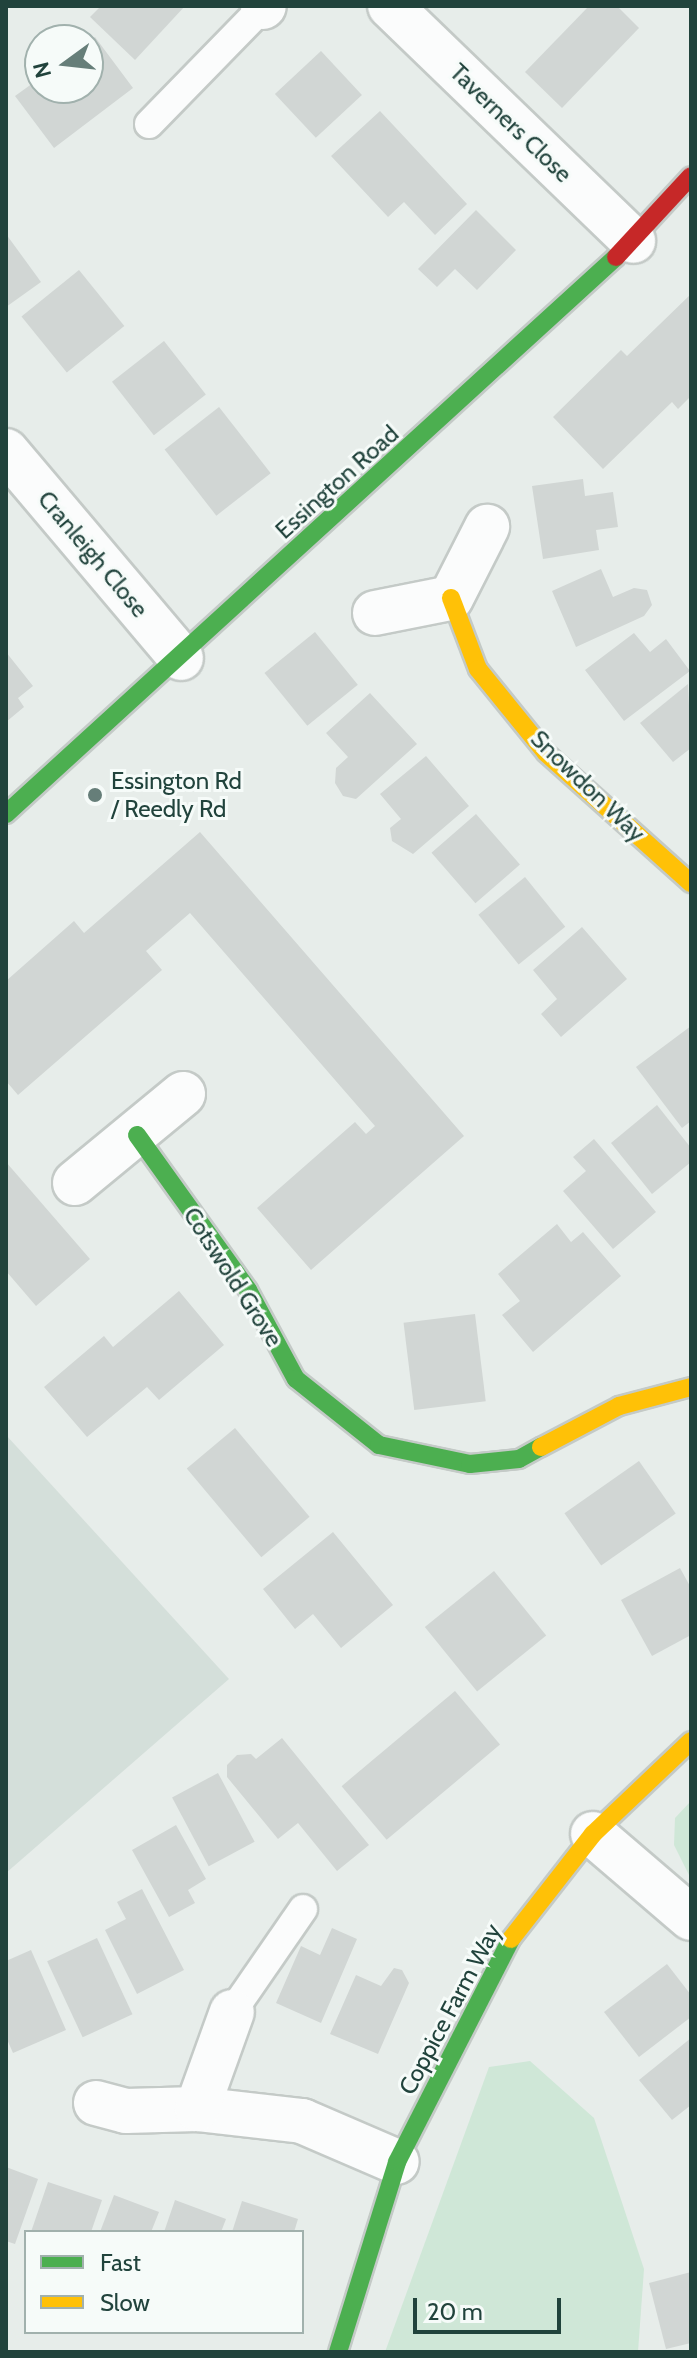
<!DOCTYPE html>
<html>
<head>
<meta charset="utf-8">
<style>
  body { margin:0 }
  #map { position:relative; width:697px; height:2358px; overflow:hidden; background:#e7edea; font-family:Cabin,sans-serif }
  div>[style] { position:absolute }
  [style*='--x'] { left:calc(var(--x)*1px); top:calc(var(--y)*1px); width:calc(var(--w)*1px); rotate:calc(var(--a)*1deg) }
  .built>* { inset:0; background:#d4dfda }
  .green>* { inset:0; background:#cfe7d7 }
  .building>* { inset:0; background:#d1d6d4; transform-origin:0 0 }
  .roads { filter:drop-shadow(2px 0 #c4cac7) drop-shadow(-2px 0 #c4cac7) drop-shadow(0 2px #c4cac7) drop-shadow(0 -2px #c4cac7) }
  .lane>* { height:28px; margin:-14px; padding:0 14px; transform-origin:14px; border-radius:14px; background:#fbfcfc }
  .street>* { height:44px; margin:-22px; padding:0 22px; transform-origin:22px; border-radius:22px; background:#fbfcfc }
  .fast>* { height:18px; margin:-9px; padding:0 9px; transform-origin:9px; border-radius:9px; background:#4caf50 }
  .slow>* { height:18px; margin:-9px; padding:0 9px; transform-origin:9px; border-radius:9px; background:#ffc107 }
  .jam>* { height:18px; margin:-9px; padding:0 9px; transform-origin:9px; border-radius:9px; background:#c62828 }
  .dots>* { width:22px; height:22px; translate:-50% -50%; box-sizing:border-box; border:4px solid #f6fbf9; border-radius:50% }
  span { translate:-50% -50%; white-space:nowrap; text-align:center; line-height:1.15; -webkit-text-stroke:6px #f6fbf9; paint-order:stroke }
  .street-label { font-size:24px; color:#21433c }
  .poi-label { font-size:24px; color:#21433c }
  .left { translate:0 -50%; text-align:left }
  .frame { position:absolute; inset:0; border:8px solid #21433c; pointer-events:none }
  .legend { position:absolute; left:24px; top:2230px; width:280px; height:104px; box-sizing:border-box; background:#f6fbf9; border:2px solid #a1b1ad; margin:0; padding:10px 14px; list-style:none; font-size:24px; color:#21433c }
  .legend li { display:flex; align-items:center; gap:16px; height:40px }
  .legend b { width:40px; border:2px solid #a1b1ad }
  .north { position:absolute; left:24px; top:24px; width:80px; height:80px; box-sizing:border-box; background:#f6fbf9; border:2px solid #a1b1ad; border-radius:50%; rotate:255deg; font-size:22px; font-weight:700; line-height:32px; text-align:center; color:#21433c }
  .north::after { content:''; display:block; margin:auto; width:28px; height:36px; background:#667e79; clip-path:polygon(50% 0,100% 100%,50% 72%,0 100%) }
  .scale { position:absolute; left:413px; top:2298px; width:148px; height:36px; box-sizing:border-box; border:4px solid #21433c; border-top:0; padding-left:10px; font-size:24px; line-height:28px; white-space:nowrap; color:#21433c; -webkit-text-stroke:6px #f6fbf9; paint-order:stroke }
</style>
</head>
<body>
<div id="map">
  <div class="built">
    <div style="clip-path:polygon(6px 1435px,229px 1679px,6px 1873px)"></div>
  </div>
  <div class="green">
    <div style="clip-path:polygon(691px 1801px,691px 1879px,674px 1845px,675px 1818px)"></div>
    <div style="clip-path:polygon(530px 2061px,594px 2118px,644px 2269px,638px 2352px,385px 2352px,489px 2067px)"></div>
  </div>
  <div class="building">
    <div style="clip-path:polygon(101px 6px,185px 6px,135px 60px,90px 17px)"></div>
    <div style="clip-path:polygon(589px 6px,617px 6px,639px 28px,562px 108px,525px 72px)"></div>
    <div style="clip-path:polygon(95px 37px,133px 88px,54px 148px,15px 96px,40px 78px,40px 88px,88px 88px,88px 42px)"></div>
    <div style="left:321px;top:51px;width:60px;height:63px;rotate:47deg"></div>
    <div style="clip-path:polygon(380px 111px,467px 204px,435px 235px,404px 202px,388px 217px,331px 156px)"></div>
    <div style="clip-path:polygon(476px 210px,516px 250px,477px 290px,455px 269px,437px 287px,418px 269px)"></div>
    <div style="clip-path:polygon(6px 234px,41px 282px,6px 307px)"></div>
    <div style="left:79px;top:270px;width:72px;height:74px;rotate:51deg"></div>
    <div style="clip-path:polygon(691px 294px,691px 396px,678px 409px,672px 402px,603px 469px,553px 417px,621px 350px,627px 356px)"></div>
    <div style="left:164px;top:341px;width:68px;height:66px;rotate:52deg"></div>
    <div style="left:219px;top:407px;width:84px;height:69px;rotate:52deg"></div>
    <div style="clip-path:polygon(583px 479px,585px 496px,613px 492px,618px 527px,596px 530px,599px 550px,543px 559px,532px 486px)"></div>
    <div style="clip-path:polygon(601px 569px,613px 597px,634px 588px,647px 590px,652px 605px,644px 616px,576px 647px,552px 591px)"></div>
    <div style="left:315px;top:632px;width:68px;height:65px;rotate:51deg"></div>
    <div style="clip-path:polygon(634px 633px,650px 652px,666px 639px,690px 671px,624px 721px,585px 670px)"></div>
    <div style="clip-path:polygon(6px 652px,33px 686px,18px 698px,24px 707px,6px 722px)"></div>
    <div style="clip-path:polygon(688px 684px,691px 748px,673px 762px,640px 723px)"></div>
    <div style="clip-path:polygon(370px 693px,417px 744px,356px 799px,343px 796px,335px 783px,336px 768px,348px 757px,326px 733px)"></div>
    <div style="clip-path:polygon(426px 756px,469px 806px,413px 854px,392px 841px,390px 828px,401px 819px,380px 794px)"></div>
    <div style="left:476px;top:814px;width:67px;height:59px;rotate:49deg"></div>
    <div style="clip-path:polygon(200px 832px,464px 1136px,311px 1270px,257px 1208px,355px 1122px,366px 1134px,375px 1126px,190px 913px,146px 951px,162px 970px,18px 1095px,6px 1081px,6px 981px,74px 921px,84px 933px)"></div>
    <div style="left:525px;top:877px;width:64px;height:60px;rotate:51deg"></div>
    <div style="clip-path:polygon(582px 927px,627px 979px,561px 1037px,541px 1014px,557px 999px,533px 970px)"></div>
    <div style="clip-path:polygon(691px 1026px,691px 1121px,682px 1128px,636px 1067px)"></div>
    <div style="clip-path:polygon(657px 1105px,691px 1148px,691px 1162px,652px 1194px,611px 1143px)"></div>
    <div style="clip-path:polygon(594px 1139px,656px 1212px,613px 1249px,563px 1191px,586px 1171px,573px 1157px)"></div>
    <div style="clip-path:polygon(6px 1162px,90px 1259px,36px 1306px,6px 1271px)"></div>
    <div style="clip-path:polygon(557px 1224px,571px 1242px,583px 1232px,621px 1276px,533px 1352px,502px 1315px,520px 1301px,498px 1274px)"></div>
    <div style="clip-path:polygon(179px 1291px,224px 1345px,159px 1400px,147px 1387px,87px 1437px,44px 1387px,104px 1336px,113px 1347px)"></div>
    <div style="left:475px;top:1314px;width:88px;height:72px;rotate:83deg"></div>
    <div style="left:235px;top:1428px;width:116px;height:63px;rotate:50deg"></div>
    <div style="left:639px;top:1461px;width:64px;height:91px;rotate:55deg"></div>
    <div style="clip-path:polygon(333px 1532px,393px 1605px,341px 1648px,313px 1614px,295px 1629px,263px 1589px)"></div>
    <div style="clip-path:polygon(680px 1568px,691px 1588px,691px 1635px,652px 1656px,621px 1600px)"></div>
    <div style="left:494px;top:1571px;width:83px;height:89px;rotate:51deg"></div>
    <div style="left:455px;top:1691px;width:70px;height:148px;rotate:50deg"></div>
    <div style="clip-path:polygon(282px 1738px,369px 1845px,337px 1871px,298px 1823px,278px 1839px,227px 1777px,227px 1765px,237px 1755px,251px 1754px,256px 1759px)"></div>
    <div style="left:218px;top:1773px;width:78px;height:52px;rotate:62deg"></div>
    <div style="clip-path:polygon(176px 1825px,206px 1879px,188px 1890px,195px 1903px,169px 1917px,132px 1850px)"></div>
    <div style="clip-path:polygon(142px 1889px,184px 1970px,137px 1994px,105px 1930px,126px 1919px,117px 1902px)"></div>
    <div style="clip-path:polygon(332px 1928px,357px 1939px,321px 2023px,276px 2003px,301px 1946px,320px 1955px)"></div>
    <div style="left:97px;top:1938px;width:84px;height:55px;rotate:65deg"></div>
    <div style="clip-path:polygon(31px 1950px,66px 2030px,13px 2053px,6px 2037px,6px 1961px)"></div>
    <div style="clip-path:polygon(667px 1964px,691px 1995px,691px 2017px,639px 2057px,604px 2012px)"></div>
    <div style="clip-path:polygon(394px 1968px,402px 1970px,409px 1983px,378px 2054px,330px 2034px,356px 1975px,381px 1986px)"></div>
    <div style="clip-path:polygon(691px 2038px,691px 2105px,672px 2120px,639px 2080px)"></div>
    <div style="clip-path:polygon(6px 2167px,38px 2179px,15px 2244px,6px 2241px)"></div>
    <div style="clip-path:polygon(48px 2182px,102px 2200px,91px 2232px,31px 2232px)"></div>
    <div style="clip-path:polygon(114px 2195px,159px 2212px,151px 2232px,100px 2232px)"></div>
    <div style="clip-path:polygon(175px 2200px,226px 2219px,221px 2232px,164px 2232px)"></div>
    <div style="clip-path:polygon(242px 2201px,298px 2219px,294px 2232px,232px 2232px)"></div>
    <div style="clip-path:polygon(691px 2272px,691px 2343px,666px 2349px,649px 2283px)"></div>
  </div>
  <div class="roads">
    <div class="lane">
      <div style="--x:149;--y:124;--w:163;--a:-45.7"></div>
      <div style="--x:232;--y:2012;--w:125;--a:-55.4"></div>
    </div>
    <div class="street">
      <div style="--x:390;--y:6;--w:338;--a:44"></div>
      <div style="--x:263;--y:7;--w:1;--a:-45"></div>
      <div style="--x:6;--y:451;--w:271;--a:49.8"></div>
      <div style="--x:375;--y:613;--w:77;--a:-11.2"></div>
      <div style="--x:451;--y:598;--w:80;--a:-63.1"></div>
      <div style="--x:75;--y:1183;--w:140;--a:-39.5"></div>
      <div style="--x:593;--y:1834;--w:129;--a:40.6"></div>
      <div style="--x:96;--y:2103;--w:31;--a:15"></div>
      <div style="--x:126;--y:2111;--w:71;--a:-1.6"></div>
      <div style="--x:197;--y:2109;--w:106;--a:6.5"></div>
      <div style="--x:302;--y:2121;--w:103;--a:23.3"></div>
      <div style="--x:197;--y:2109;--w:103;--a:-70.2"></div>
    </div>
    <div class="fast">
      <div style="--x:6;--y:814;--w:826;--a:-42.4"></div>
      <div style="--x:137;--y:1135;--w:191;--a:54.4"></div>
      <div style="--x:248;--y:1290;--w:101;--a:61.7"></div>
      <div style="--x:296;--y:1379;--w:106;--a:38.5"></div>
      <div style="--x:379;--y:1445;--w:93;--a:11.8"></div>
      <div style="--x:470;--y:1464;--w:49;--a:-5.8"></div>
      <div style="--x:519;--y:1459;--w:25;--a:-29"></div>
      <div style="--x:338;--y:2352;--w:199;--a:-72.7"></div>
      <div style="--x:397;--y:2162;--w:250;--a:-62.9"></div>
    </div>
    <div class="slow">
      <div style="--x:451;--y:598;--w:76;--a:69.2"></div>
      <div style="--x:478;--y:669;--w:108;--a:51"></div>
      <div style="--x:546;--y:753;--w:195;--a:41.9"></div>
      <div style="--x:541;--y:1447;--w:88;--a:-27.7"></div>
      <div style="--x:619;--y:1406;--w:74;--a:-14.8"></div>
      <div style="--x:511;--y:1939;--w:133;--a:-52"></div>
      <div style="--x:593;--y:1834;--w:135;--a:-43.5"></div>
    </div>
    <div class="jam">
      <div style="--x:616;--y:257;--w:110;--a:-47.2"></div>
    </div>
  </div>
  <div class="dots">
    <div style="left:95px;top:795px;background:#667e79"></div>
  </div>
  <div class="street-label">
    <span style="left:511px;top:123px;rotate:44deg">Taverners Close</span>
    <span style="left:337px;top:482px;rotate:-42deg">Essington Road</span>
    <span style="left:93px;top:554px;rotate:50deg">Cranleigh Close</span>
    <span style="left:588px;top:786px;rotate:44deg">Snowdon Way</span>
    <span style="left:233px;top:1277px;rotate:57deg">Cotswold Grove</span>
    <span style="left:450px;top:2009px;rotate:-62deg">Coppice Farm Way</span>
  </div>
  <div class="poi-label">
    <span class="left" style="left:111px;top:795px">Essington Rd<br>/ Reedly Rd</span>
  </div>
  <div class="frame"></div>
  <ul class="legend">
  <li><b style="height:10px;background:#4caf50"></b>Fast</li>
  <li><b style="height:10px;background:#ffc107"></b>Slow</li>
  </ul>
  <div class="north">N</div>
  <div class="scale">20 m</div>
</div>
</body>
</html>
